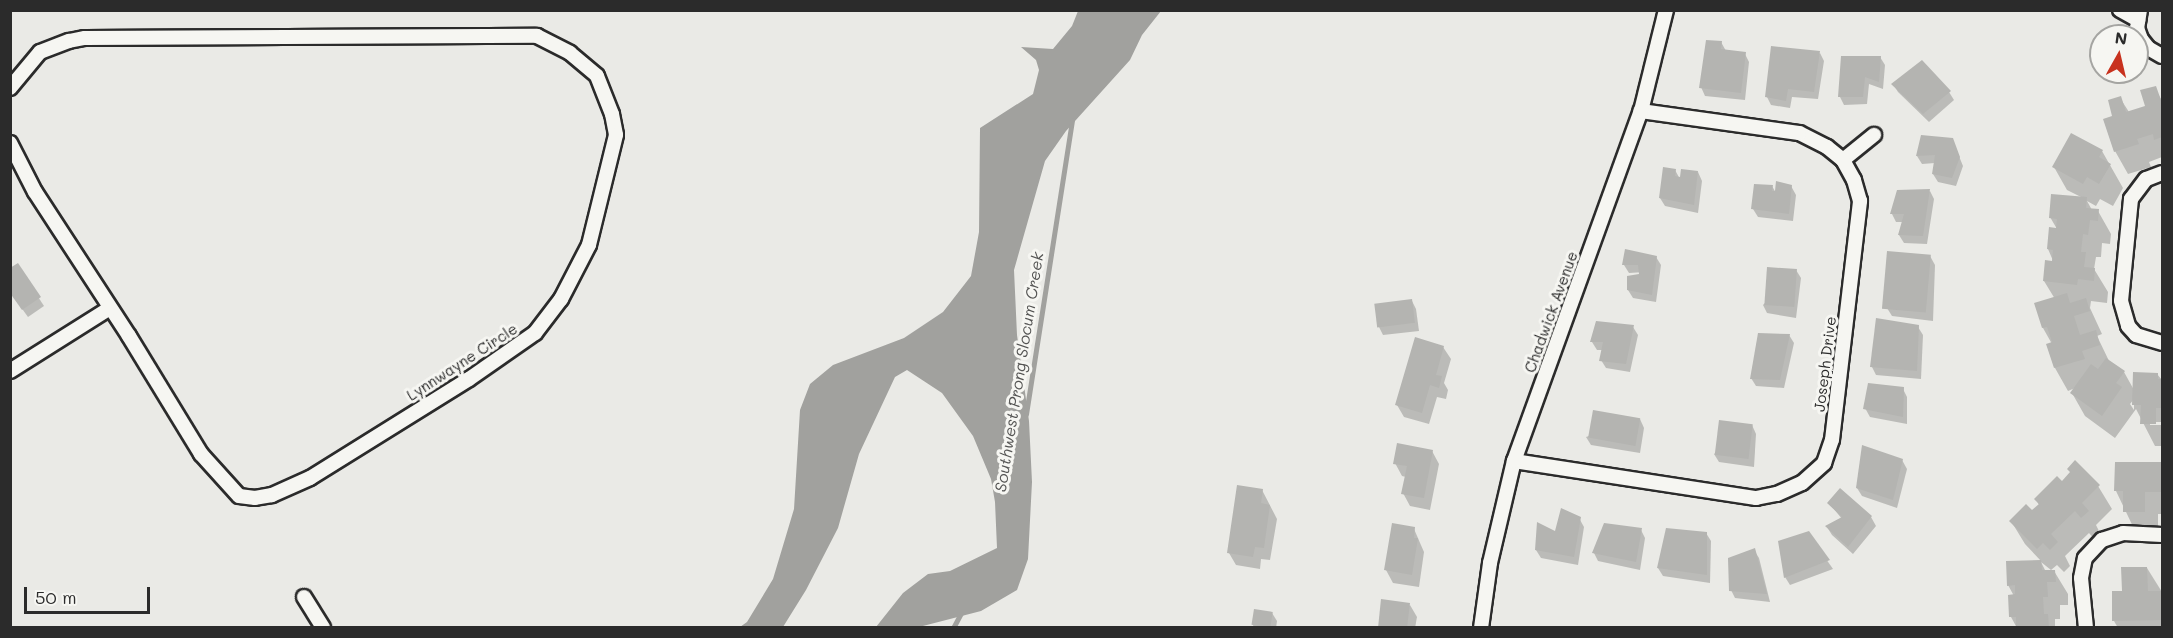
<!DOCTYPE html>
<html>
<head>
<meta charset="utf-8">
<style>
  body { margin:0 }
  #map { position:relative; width:2173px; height:638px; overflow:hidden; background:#eaeae6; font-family:Mali,sans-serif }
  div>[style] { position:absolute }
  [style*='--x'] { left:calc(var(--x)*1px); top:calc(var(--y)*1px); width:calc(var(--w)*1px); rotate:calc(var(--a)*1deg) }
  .water>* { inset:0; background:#a1a19e }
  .shadow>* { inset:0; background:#0003 }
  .stream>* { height:5px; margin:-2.5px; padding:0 2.5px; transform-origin:2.5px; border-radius:2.5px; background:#a1a19e }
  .building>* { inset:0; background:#b4b4b1; transform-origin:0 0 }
  .roads { filter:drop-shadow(2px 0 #2b2b2b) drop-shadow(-2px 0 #2b2b2b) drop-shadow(0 2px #2b2b2b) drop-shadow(0 -2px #2b2b2b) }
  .minor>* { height:14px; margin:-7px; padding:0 7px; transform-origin:7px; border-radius:7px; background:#f6f6f2 }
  span { translate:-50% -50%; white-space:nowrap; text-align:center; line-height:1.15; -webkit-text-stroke:6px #f6f6f2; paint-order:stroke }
  .street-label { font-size:15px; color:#2b2b2b }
  .water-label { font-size:16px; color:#545453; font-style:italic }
  .frame { position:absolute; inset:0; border:12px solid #2b2b2b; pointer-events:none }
  .north { position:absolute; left:2089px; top:24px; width:60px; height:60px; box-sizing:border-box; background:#f6f6f2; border:2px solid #a5a5a2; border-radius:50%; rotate:8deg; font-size:16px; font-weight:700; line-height:24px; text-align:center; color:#2b2b2b }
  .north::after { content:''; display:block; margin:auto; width:21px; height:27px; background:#c8321e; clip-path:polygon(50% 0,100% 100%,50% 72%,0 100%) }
  .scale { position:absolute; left:24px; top:587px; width:126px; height:27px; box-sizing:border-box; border:3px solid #2b2b2b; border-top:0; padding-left:8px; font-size:18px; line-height:21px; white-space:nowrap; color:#2b2b2b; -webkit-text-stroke:4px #f6f6f2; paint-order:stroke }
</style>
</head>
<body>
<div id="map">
  <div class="water">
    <div style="clip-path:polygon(1078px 11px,1161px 11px,1142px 35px,1130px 60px,1066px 131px,1045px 161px,1014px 270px,1017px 335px,1029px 421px,1032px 482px,1028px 559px,1017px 590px,981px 611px,919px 627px,876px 627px,903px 593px,928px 574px,950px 571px,997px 548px,995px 502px,991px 479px,973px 436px,942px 393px,907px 370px,895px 377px,859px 454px,838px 528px,806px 590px,783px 627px,740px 627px,747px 622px,773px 579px,794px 509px,800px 410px,810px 384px,833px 365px,904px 338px,943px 312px,971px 276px,979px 232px,980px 128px,1033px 94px,1039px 70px,1036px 60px,1021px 47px,1053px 49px,1072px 26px)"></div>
  </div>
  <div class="shadow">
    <div style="clip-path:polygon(1721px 42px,1726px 51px,1745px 54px,1749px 62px,1745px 100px,1705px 96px,1701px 87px)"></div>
    <div style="clip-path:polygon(1820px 53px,1824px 61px,1818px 99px,1792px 97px,1790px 108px,1771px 105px,1767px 97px)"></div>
    <div style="clip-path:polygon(1842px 57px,1880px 57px,1885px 65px,1883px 89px,1869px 84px,1867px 104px,1844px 105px,1840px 97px)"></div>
    <div style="clip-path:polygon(1893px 84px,1949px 92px,1954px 100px,1929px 122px,1898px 92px)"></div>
    <div style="clip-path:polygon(2155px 88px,2162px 101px,2162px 157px,2149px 162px,2151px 167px,2128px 174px,2115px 151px,2114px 117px,2120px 98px,2129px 112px,2147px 107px)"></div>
    <div style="clip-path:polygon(1922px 136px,1952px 139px,1963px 166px,1956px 186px,1938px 182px,1933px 174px,1935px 163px,1922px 164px,1917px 156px)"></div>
    <div style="clip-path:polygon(evenodd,2102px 151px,2123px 188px,2113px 206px,2100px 199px,2096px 206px,2087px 201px,2092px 210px,2098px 211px,2111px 234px,2110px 244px,2102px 243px,2101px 257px,2096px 257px,2094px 269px,2108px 292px,2107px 303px,2091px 301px,2090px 308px,2102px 334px,2097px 336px,2110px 363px,2124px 372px,2134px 390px,2157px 374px,2162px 380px,2162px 422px,2150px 422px,2150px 425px,2162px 425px,2162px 446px,2155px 446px,2136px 409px,2115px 438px,2085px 416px,2072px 393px,2075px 388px,2068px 391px,2055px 368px,2052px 344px,2043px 328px,2036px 304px,2055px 299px,2044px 281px,2054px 263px,2048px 249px,2057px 229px,2050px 217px,2083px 198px,2067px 190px,2054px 167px,2102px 151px,2134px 399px,2134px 410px,2130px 404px,2134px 399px)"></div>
    <div style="clip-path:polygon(1675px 170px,1681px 181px,1698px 172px,1702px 181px,1698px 213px,1665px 206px,1660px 198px)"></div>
    <div style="clip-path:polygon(1772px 186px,1776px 193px,1791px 186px,1796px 195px,1793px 221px,1758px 217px,1753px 209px)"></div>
    <div style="clip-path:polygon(1930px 191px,1934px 199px,1927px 244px,1904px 243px,1899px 235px,1903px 222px,1896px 222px,1892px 214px)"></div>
    <div style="clip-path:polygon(1626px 251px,1656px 257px,1661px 265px,1656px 302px,1633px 298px,1628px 290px,1645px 272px,1629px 273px,1624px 265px)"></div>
    <div style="clip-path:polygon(1930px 256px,1935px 265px,1933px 321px,1892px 316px,1887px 308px)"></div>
    <div style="clip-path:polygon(18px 266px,44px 306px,28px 317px,10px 292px)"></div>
    <div style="clip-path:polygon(1796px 270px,1801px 278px,1796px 318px,1767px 313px,1763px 305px)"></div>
    <div style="clip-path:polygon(1412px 301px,1416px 309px,1419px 331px,1383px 335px,1379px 327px,1376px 305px)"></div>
    <div style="clip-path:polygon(1633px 327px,1638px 335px,1630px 372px,1606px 368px,1601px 360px,1603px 350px,1597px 350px,1592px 342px)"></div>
    <div style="clip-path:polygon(1918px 327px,1923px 335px,1921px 379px,1876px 375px,1872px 367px)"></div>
    <div style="clip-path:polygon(1789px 335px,1794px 343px,1784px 388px,1756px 386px,1751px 378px)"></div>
    <div style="clip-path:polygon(1443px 347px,1451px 359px,1444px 383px,1448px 390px,1446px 399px,1437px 397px,1429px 424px,1404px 417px,1397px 405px)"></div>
    <div style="clip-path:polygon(1903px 389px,1907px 397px,1907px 424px,1870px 417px,1865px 408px)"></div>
    <div style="clip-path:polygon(1640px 419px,1644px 428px,1640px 453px,1591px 445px,1586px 437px)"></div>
    <div style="clip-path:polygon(1752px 425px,1756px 434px,1754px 467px,1719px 462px,1714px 454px)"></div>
    <div style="clip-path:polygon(1432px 451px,1439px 464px,1430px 510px,1410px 506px,1403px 493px,1406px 477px,1402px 476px,1395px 463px)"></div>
    <div style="clip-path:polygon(1902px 460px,1907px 469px,1897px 508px,1862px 496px,1857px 488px)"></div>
    <div style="clip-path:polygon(2116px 463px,2162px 463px,2162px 514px,2158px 514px,2158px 535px,2137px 535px,2116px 491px)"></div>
    <div style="clip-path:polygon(2062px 483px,2098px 486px,2112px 509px,2096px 525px,2101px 535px,2095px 540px,2089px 533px,2065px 556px,2070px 566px,2064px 572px,2057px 565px,2051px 570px,2041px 562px,2046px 572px,2054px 571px,2068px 594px,2068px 605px,2060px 605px,2060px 619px,2055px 619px,2055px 628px,2017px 628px,2011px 617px,2014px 596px,2008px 585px,2007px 563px,2041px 561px,2025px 544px,2011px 521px,2032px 512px,2039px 505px,2036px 499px)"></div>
    <div style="clip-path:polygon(1262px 490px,1277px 519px,1270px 560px,1261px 559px,1260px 569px,1236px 565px,1229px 553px)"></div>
    <div style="clip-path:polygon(1829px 503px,1871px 517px,1876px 526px,1853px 554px,1832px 535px,1827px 527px,1842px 519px)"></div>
    <div style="clip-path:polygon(1579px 518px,1584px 527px,1578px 565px,1541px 558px,1536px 550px,1556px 533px)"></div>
    <div style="clip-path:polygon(1414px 529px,1424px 552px,1419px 587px,1393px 583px,1386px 570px)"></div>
    <div style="clip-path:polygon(1641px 530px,1645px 538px,1640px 570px,1598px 561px,1594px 553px)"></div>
    <div style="clip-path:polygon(1706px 533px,1711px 541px,1710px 583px,1663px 576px,1658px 568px)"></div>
    <div style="clip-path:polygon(1808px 533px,1833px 569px,1790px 585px,1785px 577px)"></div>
    <div style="clip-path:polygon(1754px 550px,1759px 558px,1770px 602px,1735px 598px,1731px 590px)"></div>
    <div style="clip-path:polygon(2147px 568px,2162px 592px,2162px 628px,2118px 628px,2114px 621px,2123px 593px)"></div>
    <div style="clip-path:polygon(1410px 605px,1417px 617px,1415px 628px,1379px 628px)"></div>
    <div style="clip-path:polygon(1272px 613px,1277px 621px,1276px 628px,1254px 628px,1253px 625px)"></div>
  </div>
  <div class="stream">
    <div style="--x:1026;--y:414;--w:297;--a:-81.1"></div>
    <div style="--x:953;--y:628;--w:17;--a:-62"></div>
  </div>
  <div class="building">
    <div style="clip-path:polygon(1706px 40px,1722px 41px,1721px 49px,1746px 52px,1741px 93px,1699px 88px)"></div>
    <div style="clip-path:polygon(1771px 46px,1820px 51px,1814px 92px,1788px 89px,1786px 101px,1765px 97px)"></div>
    <div style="clip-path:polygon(1841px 56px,1881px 56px,1879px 82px,1865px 77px,1863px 97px,1838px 97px)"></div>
    <div style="clip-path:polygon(1922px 60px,1951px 91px,1923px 114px,1891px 84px)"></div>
    <div style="clip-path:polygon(2156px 86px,2162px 103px,2162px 137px,2154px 140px,2153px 134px,2137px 139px,2139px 144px,2114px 152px,2103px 119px,2112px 116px,2108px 100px,2121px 96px,2126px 112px,2145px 106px,2140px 90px)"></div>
    <div style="clip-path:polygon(2071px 133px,2103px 150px,2099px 157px,2111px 164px,2099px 184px,2087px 177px,2083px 184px,2052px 167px)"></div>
    <div style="clip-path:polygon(1921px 135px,1953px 138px,1960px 157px,1952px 178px,1932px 174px,1935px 155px,1916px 156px)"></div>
    <div style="clip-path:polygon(1663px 167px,1676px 169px,1675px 176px,1680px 177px,1681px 169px,1698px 171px,1694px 205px,1659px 198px)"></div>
    <div style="clip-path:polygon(1776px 181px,1792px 185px,1789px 214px,1751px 209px,1754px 184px,1773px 185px,1772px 191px,1775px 191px)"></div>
    <div style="clip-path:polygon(1930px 189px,1923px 236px,1898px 235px,1904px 214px,1890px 214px,1897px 190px)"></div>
    <div style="clip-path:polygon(2051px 194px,2087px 197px,2086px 208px,2099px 209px,2098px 221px,2090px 220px,2088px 235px,2083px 234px,2081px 252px,2086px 252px,2084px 267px,2095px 268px,2094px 281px,2078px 279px,2077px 285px,2043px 281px,2045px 260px,2052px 261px,2053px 250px,2047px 249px,2049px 227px,2056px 228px,2057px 219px,2049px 218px)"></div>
    <div style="clip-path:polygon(1625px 249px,1657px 256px,1652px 295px,1627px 290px,1627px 276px,1639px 274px,1638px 265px,1622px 265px)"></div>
    <div style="left:1887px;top:251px;width:44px;height:58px;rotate:5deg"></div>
    <div style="clip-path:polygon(18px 263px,41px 297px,22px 310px,10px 293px,10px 268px)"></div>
    <div style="left:1767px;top:267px;width:30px;height:38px;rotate:4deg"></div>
    <div style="clip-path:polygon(2067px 293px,2070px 303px,2086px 298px,2090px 311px,2074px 316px,2080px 335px,2096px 330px,2100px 345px,2082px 351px,2085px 359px,2054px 368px,2046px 344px,2052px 342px,2047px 327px,2042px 328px,2034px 303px)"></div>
    <div style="left:1412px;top:299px;width:24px;height:38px;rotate:83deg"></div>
    <div style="clip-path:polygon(1876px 318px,1919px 325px,1917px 371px,1870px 367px)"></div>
    <div style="clip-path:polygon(1596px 321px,1634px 325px,1626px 364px,1599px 361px,1603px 342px,1590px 342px)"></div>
    <div style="clip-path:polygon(1758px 333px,1790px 334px,1780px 380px,1750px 379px)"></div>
    <div style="clip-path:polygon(1415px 337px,1444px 346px,1436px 375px,1442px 376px,1439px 388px,1430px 385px,1422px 413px,1395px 405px)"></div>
    <div style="clip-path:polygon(2106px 358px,2125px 371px,2116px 383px,2122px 387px,2102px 416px,2070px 393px,2091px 364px,2098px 369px)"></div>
    <div style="clip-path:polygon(2133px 372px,2158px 373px,2158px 379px,2162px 379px,2162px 408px,2156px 408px,2156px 424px,2140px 424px,2141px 405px,2132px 405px)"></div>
    <div style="clip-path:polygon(1868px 383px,1904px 387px,1903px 417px,1863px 409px)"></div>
    <div style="left:1593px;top:410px;width:48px;height:28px;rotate:10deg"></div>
    <div style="left:1719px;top:420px;width:34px;height:35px;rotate:7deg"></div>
    <div style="clip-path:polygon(1397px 443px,1433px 450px,1424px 498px,1401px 494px,1407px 466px,1393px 464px)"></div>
    <div style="clip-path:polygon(1862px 445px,1903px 459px,1893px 500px,1856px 488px)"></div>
    <div style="clip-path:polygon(2075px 460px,2100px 485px,2082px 503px,2089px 511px,2081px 518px,2075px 511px,2051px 534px,2058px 542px,2050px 550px,2043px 543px,2037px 549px,2009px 521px,2026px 504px,2032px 510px,2039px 504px,2034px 499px,2057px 476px,2062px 481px,2070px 472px,2067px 469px)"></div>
    <div style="clip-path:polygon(2115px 462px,2162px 462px,2162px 492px,2145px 492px,2145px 512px,2123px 512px,2123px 491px,2114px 491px)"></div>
    <div style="clip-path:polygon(1237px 485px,1263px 489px,1261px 503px,1270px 505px,1264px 548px,1255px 547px,1253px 557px,1227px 553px)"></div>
    <div style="clip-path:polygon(1840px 488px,1872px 516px,1848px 547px,1825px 526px,1842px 517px,1827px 503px)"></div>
    <div style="clip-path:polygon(1561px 508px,1581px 517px,1574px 557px,1535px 550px,1537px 522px,1555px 531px)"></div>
    <div style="clip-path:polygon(1392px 523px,1415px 527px,1414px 538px,1418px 538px,1412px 575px,1384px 570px)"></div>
    <div style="clip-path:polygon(1604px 523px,1642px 528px,1636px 562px,1592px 553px)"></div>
    <div style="clip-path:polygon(1666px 528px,1707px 532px,1707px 575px,1657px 568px)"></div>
    <div style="clip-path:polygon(1809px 531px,1830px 560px,1784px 578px,1778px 541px)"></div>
    <div style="clip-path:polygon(1755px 548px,1767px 594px,1729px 591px,1728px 558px)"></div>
    <div style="clip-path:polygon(2041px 560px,2042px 570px,2055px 570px,2056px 582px,2047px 582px,2048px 597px,2043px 597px,2044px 614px,2048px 614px,2049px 628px,2016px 628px,2016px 617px,2009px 617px,2008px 595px,2015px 594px,2015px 585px,2007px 586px,2006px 561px)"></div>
    <div style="clip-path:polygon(2121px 567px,2147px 567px,2148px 591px,2162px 591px,2162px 620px,2112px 621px,2112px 591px,2122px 591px)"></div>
    <div style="clip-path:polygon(1381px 599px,1410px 603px,1407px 628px,1378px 628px)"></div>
    <div style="left:1254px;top:609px;width:19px;height:16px;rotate:9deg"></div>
  </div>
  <div class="roads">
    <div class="minor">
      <div style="--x:2120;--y:10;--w:21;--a:29"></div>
      <div style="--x:2140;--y:10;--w:18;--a:99"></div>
      <div style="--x:2137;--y:28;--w:12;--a:70"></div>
      <div style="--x:2141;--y:39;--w:11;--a:52"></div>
      <div style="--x:2148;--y:48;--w:16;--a:30"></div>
      <div style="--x:10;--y:88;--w:47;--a:-50.2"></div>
      <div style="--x:40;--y:52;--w:31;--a:-21"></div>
      <div style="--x:69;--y:41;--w:16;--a:-11"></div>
      <div style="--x:85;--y:38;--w:452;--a:-0.3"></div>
      <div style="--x:537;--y:36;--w:37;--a:27"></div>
      <div style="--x:570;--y:53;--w:35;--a:40"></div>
      <div style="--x:597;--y:76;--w:41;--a:68.5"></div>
      <div style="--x:612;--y:114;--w:21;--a:79"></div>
      <div style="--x:616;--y:135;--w:113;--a:103.8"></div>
      <div style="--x:589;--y:245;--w:61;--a:117.4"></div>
      <div style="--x:561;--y:299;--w:43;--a:127.4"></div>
      <div style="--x:535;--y:333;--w:80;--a:145.1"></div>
      <div style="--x:469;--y:379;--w:187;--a:148.1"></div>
      <div style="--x:310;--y:478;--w:42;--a:155.9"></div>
      <div style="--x:272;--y:495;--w:17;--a:170"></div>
      <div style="--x:255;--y:498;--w:16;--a:-173"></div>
      <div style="--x:239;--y:496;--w:57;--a:-132.1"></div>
      <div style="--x:201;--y:454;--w:138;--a:-121.4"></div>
      <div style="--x:129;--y:336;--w:172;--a:-123.1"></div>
      <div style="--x:35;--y:192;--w:55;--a:-117"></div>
      <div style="--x:1843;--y:160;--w:40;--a:-39"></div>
      <div style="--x:2162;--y:173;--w:17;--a:159"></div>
      <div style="--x:2146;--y:179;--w:25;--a:127"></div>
      <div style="--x:2131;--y:199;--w:102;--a:95.6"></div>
      <div style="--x:2121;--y:301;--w:26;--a:74"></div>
      <div style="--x:2128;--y:326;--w:12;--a:48"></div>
      <div style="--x:2136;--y:335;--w:27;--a:17"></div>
      <div style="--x:10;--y:371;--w:118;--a:-32.2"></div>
      <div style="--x:1514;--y:461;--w:245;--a:8.7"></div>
      <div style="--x:1756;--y:498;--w:21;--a:-11"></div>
      <div style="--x:1777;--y:494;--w:27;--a:-24"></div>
      <div style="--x:1802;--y:483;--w:30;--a:-42"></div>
      <div style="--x:1824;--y:463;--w:24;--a:-71"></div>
      <div style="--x:1832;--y:440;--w:241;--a:-83.3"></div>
      <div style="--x:1860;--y:201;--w:22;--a:-106"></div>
      <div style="--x:1854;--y:180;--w:23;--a:-119"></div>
      <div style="--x:1843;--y:160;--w:21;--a:-141"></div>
      <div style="--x:1827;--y:147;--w:31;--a:-153"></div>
      <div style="--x:1799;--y:133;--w:160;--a:-172.1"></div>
      <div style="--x:304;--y:597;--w:36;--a:58"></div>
      <div style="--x:1481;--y:628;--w:66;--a:-82.1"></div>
      <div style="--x:1490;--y:563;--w:105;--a:-76.8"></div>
      <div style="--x:1514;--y:461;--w:372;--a:-70.1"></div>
      <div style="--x:1641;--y:111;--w:104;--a:-76.1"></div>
      <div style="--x:2086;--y:628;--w:50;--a:-95.7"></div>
      <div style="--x:2081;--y:578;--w:20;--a:-79"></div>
      <div style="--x:2085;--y:558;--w:25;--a:-47"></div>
      <div style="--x:2102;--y:540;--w:22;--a:-18"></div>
      <div style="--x:2123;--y:533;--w:39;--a:3"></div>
    </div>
  </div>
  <div class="street-label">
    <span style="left:1551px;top:312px;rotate:-70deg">Chadwick Avenue</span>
    <span style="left:462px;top:362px;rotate:-33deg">Lynnwayne Circle</span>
    <span style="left:1825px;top:364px;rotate:-83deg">Joseph Drive</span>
  </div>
  <div class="water-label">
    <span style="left:1019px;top:372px;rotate:-81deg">Southwest Prong Slocum Creek</span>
  </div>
  <div class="frame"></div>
  <div class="north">N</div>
  <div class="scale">50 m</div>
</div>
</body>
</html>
